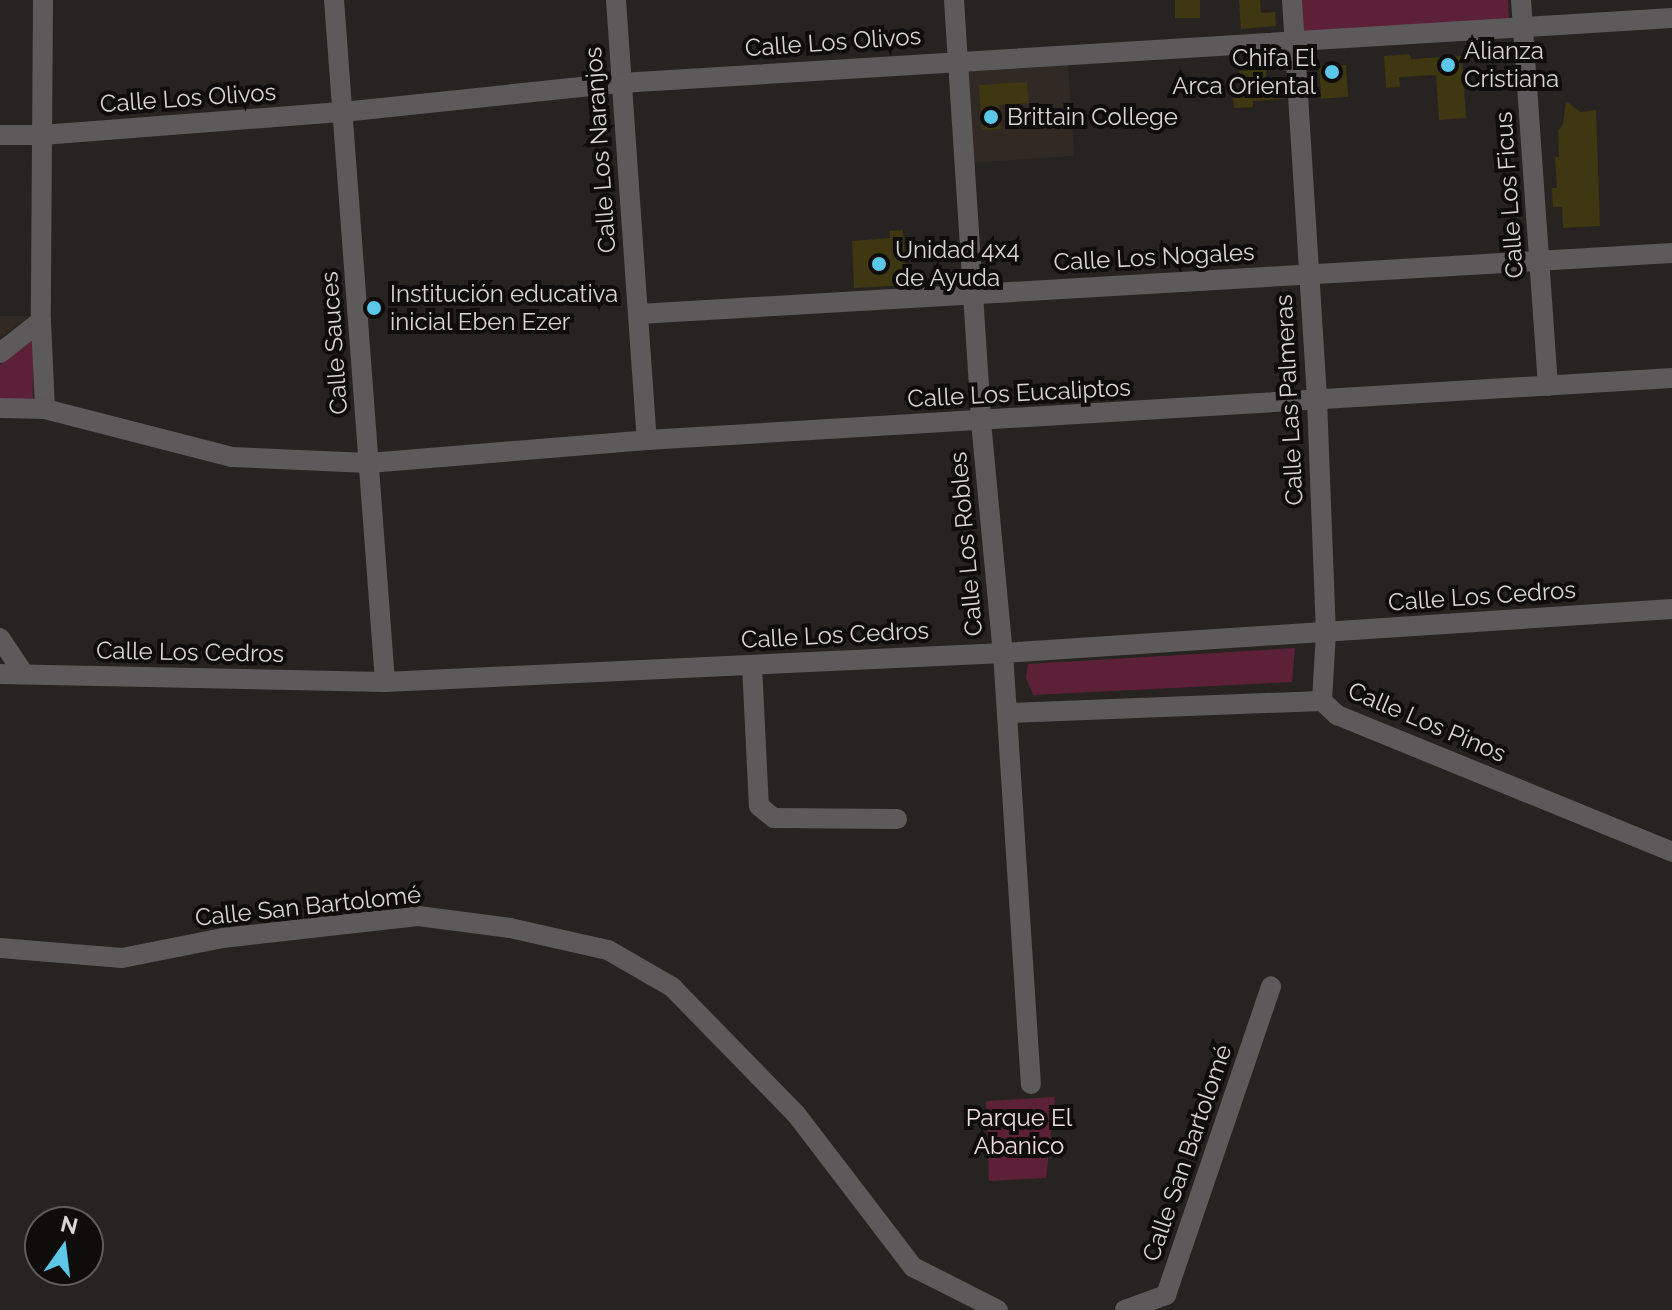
<!DOCTYPE html>
<html>
<head>
<meta charset="utf-8">
<style>
  body { margin:0 }
  #map { position:relative; width:1672px; height:1310px; overflow:hidden; background:#262321; font-family:Raleway,sans-serif }
  div>[style] { position:absolute }
  [style*='--x'] { left:calc(var(--x)*1px); top:calc(var(--y)*1px); width:calc(var(--w)*1px); rotate:calc(var(--a)*1deg) }
  .built>* { inset:0; background:#312923; transform-origin:0 0 }
  .green>* { inset:0; background:#5d2137 }
  .building>* { inset:0; background:#3f3612; transform-origin:0 0 }
  .minor>* { height:20px; margin:-10px; padding:0 10px; transform-origin:10px; border-radius:10px; background:#5c5a5a }
  .dots>* { width:22px; height:22px; translate:-50% -50%; box-sizing:border-box; border:4px solid #0e0d0c; border-radius:50% }
  span { translate:-50% -50%; white-space:nowrap; text-align:center; line-height:1.15; -webkit-text-stroke:8px #0e0d0c; paint-order:stroke }
  .street-label { font-size:24px; color:#d7d6d4 }
  .poi-label { font-size:24px; color:#d7d6d4 }
  .left { translate:0 -50%; text-align:left }
  .right { translate:-100% -50%; text-align:right }
  .park-label { font-size:24px; color:#f1dce2 }
  .north { position:absolute; left:24px; top:1206px; width:80px; height:80px; box-sizing:border-box; background:#0e0d0c; border:2px solid #5e5d5c; border-radius:50%; rotate:14deg; font-size:22px; font-weight:700; line-height:32px; text-align:center; color:#d7d6d4 }
  .north::after { content:''; display:block; margin:auto; width:28px; height:36px; background:#5dc7e8; clip-path:polygon(50% 0,100% 100%,50% 72%,0 100%) }
</style>
</head>
<body>
<div id="map">
  <div class="built">
    <div style="left:1068px;top:65px;width:91px;height:102px;rotate:86deg"></div>
    <div style="clip-path:polygon(0 316px,30px 316px,0 338px)"></div>
  </div>
  <div class="green">
    <div style="clip-path:polygon(1300px 0,1508px 0,1509px 19px,1303px 33px)"></div>
    <div style="clip-path:polygon(33px 340px,33px 399px,0 399px,0 365px)"></div>
    <div style="clip-path:polygon(1295px 648px,1292px 682px,1033px 695px,1026px 678px,1028px 664px)"></div>
    <div style="clip-path:polygon(1055px 1097px,1046px 1178px,989px 1181px,986px 1101px)"></div>
  </div>
  <div class="building">
    <div style="left:1175px;top:0;width:25px;height:18px"></div>
    <div style="clip-path:polygon(1239px 0,1260px 0,1261px 13px,1275px 12px,1276px 26px,1241px 29px)"></div>
    <div style="clip-path:polygon(1410px 54px,1411px 59px,1462px 56px,1466px 118px,1439px 120px,1436px 75px,1399px 77px,1400px 87px,1386px 88px,1384px 56px)"></div>
    <div style="left:1346px;top:65px;width:32px;height:27px;rotate:86deg"></div>
    <div style="clip-path:polygon(1266px 69px,1267px 87px,1284px 86px,1285px 99px,1253px 101px,1253px 107px,1234px 108px,1232px 88px,1241px 88px,1239px 71px)"></div>
    <div style="clip-path:polygon(1027px 82px,1029px 103px,999px 105px,1001px 129px,982px 130px,979px 85px)"></div>
    <div style="clip-path:polygon(1566px 101px,1580px 112px,1596px 110px,1600px 226px,1563px 228px,1562px 207px,1553px 207px,1552px 188px,1557px 188px,1555px 157px,1559px 157px,1558px 131px,1563px 124px)"></div>
    <div style="clip-path:polygon(903px 230px,907px 285px,854px 288px,852px 241px,890px 238px,889px 231px)"></div>
  </div>
  <div class="minor">
    <div style="--x:43;--y:0;--w:321;--a:90.4"></div>
    <div style="--x:41;--y:321;--w:88;--a:87.4"></div>
    <div style="--x:334;--y:0;--w:684;--a:85.72"></div>
    <div style="--x:616;--y:0;--w:441;--a:86"></div>
    <div style="--x:954;--y:0;--w:423;--a:86.3"></div>
    <div style="--x:981;--y:422;--w:232;--a:84.6"></div>
    <div style="--x:1003;--y:653;--w:432;--a:86.3"></div>
    <div style="--x:1292;--y:0;--w:401;--a:86.4"></div>
    <div style="--x:1317;--y:400;--w:233;--a:87.8"></div>
    <div style="--x:1326;--y:633;--w:68;--a:93.4"></div>
    <div style="--x:1521;--y:0;--w:387;--a:86"></div>
    <div style="--x:0;--y:135;--w:42;--a:0"></div>
    <div style="--x:42;--y:135;--w:302;--a:-4.4"></div>
    <div style="--x:343;--y:112;--w:280;--a:-6"></div>
    <div style="--x:621;--y:83;--w:1053;--a:-3.54"></div>
    <div style="--x:639;--y:314;--w:1035;--a:-3.38"></div>
    <div style="--x:0;--y:353;--w:52;--a:-38"></div>
    <div style="--x:0;--y:408;--w:45;--a:1.3"></div>
    <div style="--x:45;--y:409;--w:193;--a:14.4"></div>
    <div style="--x:232;--y:457;--w:137;--a:2.5"></div>
    <div style="--x:369;--y:463;--w:279;--a:-4.7"></div>
    <div style="--x:647;--y:440;--w:1027;--a:-3.46"></div>
    <div style="--x:0;--y:638;--w:43;--a:56.3"></div>
    <div style="--x:752;--y:665;--w:141;--a:87.2"></div>
    <div style="--x:759;--y:806;--w:19;--a:39"></div>
    <div style="--x:774;--y:818;--w:123;--a:0.5"></div>
    <div style="--x:0;--y:674;--w:385;--a:1.2"></div>
    <div style="--x:385;--y:682;--w:619;--a:-2.69"></div>
    <div style="--x:1003;--y:653;--w:670;--a:-3.76"></div>
    <div style="--x:1007;--y:713;--w:315;--a:-2.2"></div>
    <div style="--x:1322;--y:701;--w:21;--a:43"></div>
    <div style="--x:1337;--y:715;--w:362;--a:22.2"></div>
    <div style="--x:0;--y:948;--w:122;--a:4.7"></div>
    <div style="--x:122;--y:958;--w:103;--a:-11.2"></div>
    <div style="--x:223;--y:938;--w:196;--a:-6.4"></div>
    <div style="--x:418;--y:916;--w:93;--a:7.4"></div>
    <div style="--x:510;--y:928;--w:100;--a:12.7"></div>
    <div style="--x:608;--y:950;--w:74;--a:30"></div>
    <div style="--x:672;--y:987;--w:177;--a:45.7"></div>
    <div style="--x:796;--y:1114;--w:193;--a:52.6"></div>
    <div style="--x:913;--y:1267;--w:95;--a:26.8"></div>
    <div style="--x:1125;--y:1310;--w:44;--a:-20.1"></div>
    <div style="--x:1166;--y:1295;--w:326;--a:-71.2"></div>
  </div>
  <div class="dots">
    <div style="left:1448px;top:65px;background:#5dc7e8"></div>
    <div style="left:1332px;top:72px;background:#5dc7e8"></div>
    <div style="left:991px;top:117px;background:#5dc7e8"></div>
    <div style="left:879px;top:264px;background:#5dc7e8"></div>
    <div style="left:374px;top:308px;background:#5dc7e8"></div>
  </div>
  <div class="street-label">
    <span style="left:833px;top:42px;rotate:-4deg">Calle Los Olivos</span>
    <span style="left:188px;top:98px;rotate:-4deg">Calle Los Olivos</span>
    <span style="left:600px;top:150px;rotate:-94deg">Calle Los Naranjos</span>
    <span style="left:1509px;top:195px;rotate:-94deg">Calle Los Ficus</span>
    <span style="left:1154px;top:257px;rotate:-3deg">Calle Los Nogales</span>
    <span style="left:334px;top:343px;rotate:-94deg">Calle Sauces</span>
    <span style="left:1019px;top:393px;rotate:-3deg">Calle Los Eucaliptos</span>
    <span style="left:1289px;top:400px;rotate:-93deg">Calle Las Palmeras</span>
    <span style="left:966px;top:544px;rotate:-95deg">Calle Los Robles</span>
    <span style="left:1482px;top:596px;rotate:-4deg">Calle Los Cedros</span>
    <span style="left:835px;top:635px;rotate:-3deg">Calle Los Cedros</span>
    <span style="left:190px;top:652px;rotate:1deg">Calle Los Cedros</span>
    <span style="left:1427px;top:722px;rotate:23deg">Calle Los Pinos</span>
    <span style="left:308px;top:906px;rotate:-6deg">Calle San Bartolomé</span>
    <span style="left:1187px;top:1153px;rotate:-71deg">Calle San Bartolomé</span>
  </div>
  <div class="poi-label">
    <span class="left" style="left:1464px;top:65px">Alianza<br>Cristiana</span>
    <span class="right" style="left:1316px;top:72px">Chifa El<br>Arca Oriental</span>
    <span class="left" style="left:1007px;top:117px">Brittain College</span>
    <span class="left" style="left:895px;top:264px">Unidad 4x4<br>de Ayuda</span>
    <span class="left" style="left:390px;top:308px">Institución educativa<br>inicial Eben Ezer</span>
  </div>
  <div class="park-label">
    <span style="left:1019px;top:1132px">Parque El<br>Abanico</span>
  </div>
  <div class="north">N</div>
</div>
</body>
</html>
